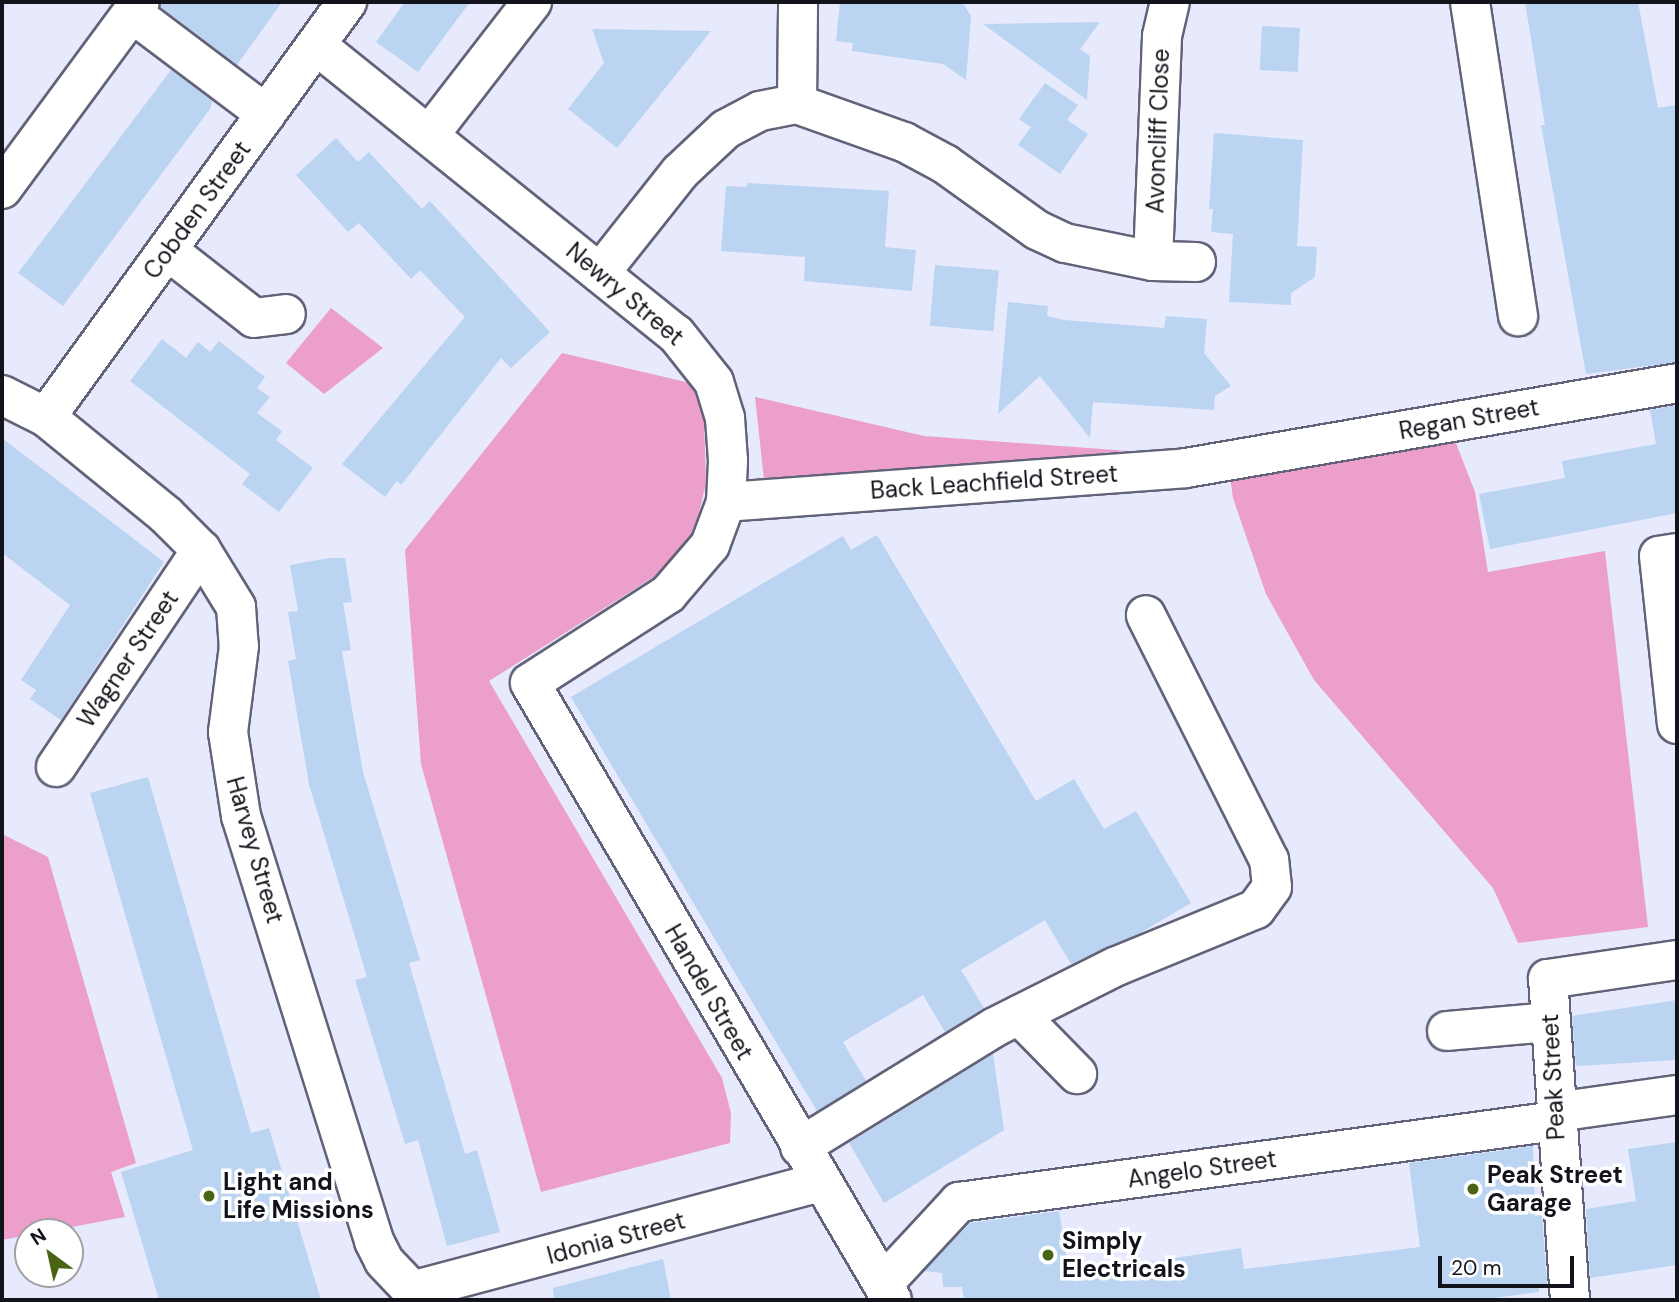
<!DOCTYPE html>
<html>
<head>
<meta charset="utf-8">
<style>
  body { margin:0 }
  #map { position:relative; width:1679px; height:1302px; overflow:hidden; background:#e7e9fd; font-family:"DM Sans",sans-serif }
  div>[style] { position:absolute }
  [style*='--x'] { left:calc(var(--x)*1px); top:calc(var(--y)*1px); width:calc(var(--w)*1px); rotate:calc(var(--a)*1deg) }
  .green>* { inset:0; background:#eb9fca }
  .building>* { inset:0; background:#bad4f1; transform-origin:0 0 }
  .roads { filter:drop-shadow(2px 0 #626378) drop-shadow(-2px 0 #626378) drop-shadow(0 2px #626378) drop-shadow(0 -2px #626378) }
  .minor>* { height:38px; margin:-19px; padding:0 19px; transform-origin:19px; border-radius:19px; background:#fff }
  .dots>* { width:19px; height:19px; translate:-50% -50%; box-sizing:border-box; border:4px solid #fff; border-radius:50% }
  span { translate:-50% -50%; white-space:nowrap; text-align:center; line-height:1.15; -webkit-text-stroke:7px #fff; paint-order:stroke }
  .street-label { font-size:24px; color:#13131b }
  .poi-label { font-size:24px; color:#13131b; font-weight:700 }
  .left { translate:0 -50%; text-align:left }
  .frame { position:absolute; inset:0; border:4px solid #13131b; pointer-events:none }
  .north { position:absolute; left:14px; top:1218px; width:70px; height:70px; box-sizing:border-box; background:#fff; border:2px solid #a1a1a4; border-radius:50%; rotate:327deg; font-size:19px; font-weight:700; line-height:28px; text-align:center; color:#13131b }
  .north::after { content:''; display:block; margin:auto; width:24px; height:32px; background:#496415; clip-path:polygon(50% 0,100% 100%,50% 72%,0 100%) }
  .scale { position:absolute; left:1438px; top:1256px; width:136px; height:32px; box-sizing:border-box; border:4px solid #13131b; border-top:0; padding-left:9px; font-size:21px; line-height:24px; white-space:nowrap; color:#13131b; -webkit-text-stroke:5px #fff; paint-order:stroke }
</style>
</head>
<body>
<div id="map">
  <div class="green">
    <div style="clip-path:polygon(331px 308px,383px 348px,324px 394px,286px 363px)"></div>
    <div style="clip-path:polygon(562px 353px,703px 386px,706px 482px,696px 528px,671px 566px,489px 681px,722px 1078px,731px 1113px,730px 1143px,541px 1192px,421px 764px,405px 550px)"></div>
    <div style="clip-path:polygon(755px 397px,924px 436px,1129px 451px,764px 480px)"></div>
    <div style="clip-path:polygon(1454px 438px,1475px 492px,1488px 572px,1605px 551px,1648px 927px,1518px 943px,1493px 888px,1314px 680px,1266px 594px,1233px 498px,1230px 476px)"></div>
    <div style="clip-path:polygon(2px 834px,48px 857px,136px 1163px,111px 1172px,125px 1217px,2px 1240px)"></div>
  </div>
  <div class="building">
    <div style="clip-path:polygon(161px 2px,282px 2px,237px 65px,161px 7px)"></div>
    <div style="clip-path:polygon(405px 2px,470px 2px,418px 72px,376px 42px)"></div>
    <div style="clip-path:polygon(840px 2px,963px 3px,971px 16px,966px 80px,943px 64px,852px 51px,853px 43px,836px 41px)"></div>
    <div style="clip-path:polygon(1525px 2px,1638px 2px,1658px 108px,1677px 105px,1677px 362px,1586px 374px,1541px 125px,1545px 125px)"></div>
    <div style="clip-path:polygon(1100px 22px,1080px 49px,1090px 56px,1087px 100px,983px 24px)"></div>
    <div style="left:1262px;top:26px;width:38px;height:44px;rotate:3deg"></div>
    <div style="clip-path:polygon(592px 29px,711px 31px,617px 148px,568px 109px,604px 63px)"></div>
    <div style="clip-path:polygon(171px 70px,212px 101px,210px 109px,63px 306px,18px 273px)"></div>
    <div style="clip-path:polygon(1045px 83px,1078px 105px,1067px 120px,1088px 134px,1060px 174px,1018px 145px,1031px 127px,1019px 119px)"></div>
    <div style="clip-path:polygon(1214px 133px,1303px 140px,1297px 246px,1317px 247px,1315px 277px,1291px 293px,1291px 305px,1229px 302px,1233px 234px,1211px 232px,1213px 209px,1209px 209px)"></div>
    <div style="clip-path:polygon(336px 138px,358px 162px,369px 152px,422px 209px,430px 201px,550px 332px,511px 368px,501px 358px,401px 485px,397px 481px,385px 497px,342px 464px,465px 317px,420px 270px,411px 279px,359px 223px,348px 232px,296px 175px)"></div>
    <div style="clip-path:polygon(747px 183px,889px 191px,885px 247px,916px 250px,912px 291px,804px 281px,805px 257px,721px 251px,726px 186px,747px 187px)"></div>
    <div style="left:935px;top:265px;width:64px;height:61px;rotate:5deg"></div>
    <div style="clip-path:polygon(1008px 302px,1048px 306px,1047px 316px,1064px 320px,1164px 328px,1166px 316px,1207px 319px,1204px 353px,1231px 386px,1215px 396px,1214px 410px,1093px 402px,1090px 438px,1040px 376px,998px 414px)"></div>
    <div style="clip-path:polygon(162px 339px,186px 358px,198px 342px,210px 352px,219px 341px,265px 377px,257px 388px,270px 397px,257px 413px,282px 431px,276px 440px,313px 468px,279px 512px,242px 484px,250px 474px,130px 381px)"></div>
    <div style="clip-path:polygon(1677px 405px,1677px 513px,1490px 549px,1479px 494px,1565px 478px,1562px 461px,1656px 444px,1650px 410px)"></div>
    <div style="clip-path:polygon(2px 438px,164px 562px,61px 720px,30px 699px,36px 690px,21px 680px,70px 605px,2px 553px)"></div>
    <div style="clip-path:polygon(877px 535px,1036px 801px,1074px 779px,1104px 829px,1136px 811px,1191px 903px,1140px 933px,1071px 964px,1045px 920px,961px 970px,984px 1008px,945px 1032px,923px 995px,843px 1042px,866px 1081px,817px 1111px,571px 697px,843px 536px,851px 550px)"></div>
    <div style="clip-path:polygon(329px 558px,345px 558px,352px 602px,343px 603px,351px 650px,342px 651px,363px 772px,420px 960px,409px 963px,465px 1154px,477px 1150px,500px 1232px,447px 1246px,418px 1140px,405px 1144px,355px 980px,367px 977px,309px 784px,288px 661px,296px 659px,288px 612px,298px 611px,290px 565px)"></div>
    <div style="clip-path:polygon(148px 777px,251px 1133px,269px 1128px,321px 1300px,159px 1300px,121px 1172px,193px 1150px,90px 793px)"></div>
    <div style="clip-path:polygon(1677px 1000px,1677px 1060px,1576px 1066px,1572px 1016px)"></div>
    <div style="clip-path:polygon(993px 1054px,1004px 1130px,884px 1203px,849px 1143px)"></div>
    <div style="clip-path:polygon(1677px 1142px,1677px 1265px,1590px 1278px,1586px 1209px,1636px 1201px,1628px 1149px)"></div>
    <div style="clip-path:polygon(1533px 1146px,1535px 1216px,1542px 1215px,1547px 1284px,1539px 1286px,1539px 1292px,1478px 1300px,964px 1300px,962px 1287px,943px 1287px,942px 1273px,924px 1271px,970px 1223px,1059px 1211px,1069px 1274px,1241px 1248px,1244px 1269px,1420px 1247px,1409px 1163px)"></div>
    <div style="clip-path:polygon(663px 1259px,671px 1300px,554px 1300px,553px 1288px)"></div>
  </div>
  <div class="roads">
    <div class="minor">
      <div style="--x:1470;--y:2;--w:318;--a:81.3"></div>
      <div style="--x:132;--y:13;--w:168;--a:37"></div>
      <div style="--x:316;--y:45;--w:462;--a:38.8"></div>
      <div style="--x:676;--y:334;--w:61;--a:51.6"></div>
      <div style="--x:714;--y:382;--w:38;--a:73"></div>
      <div style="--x:725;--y:418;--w:43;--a:86"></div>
      <div style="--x:728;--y:461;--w:41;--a:92.8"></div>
      <div style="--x:726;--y:502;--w:46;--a:110.4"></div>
      <div style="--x:710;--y:545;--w:65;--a:130.6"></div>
      <div style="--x:668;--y:594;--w:164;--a:147.2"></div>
      <div style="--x:530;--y:683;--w:715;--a:59.6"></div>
      <div style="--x:797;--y:104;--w:102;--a:-89.4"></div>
      <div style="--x:430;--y:134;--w:167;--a:-52.3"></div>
      <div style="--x:2;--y:189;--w:232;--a:-53.6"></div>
      <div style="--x:167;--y:250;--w:110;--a:38"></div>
      <div style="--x:254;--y:318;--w:32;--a:-7"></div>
      <div style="--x:1153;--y:261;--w:225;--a:-87.7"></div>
      <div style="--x:1162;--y:36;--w:35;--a:-77"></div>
      <div style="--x:600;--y:273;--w:129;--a:-51.6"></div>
      <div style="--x:680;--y:172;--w:63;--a:-43.1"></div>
      <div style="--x:726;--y:129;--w:38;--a:-28"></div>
      <div style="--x:760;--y:111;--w:38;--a:-11"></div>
      <div style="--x:797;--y:104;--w:114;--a:19.6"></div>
      <div style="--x:904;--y:142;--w:47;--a:28.2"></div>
      <div style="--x:945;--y:164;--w:113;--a:35.7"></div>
      <div style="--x:1037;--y:230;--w:31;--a:25"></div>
      <div style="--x:1065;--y:243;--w:90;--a:11.6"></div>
      <div style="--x:1153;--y:261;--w:43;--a:1.3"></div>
      <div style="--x:2;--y:395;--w:49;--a:26.6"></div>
      <div style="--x:46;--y:417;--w:155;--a:39.2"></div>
      <div style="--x:166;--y:515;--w:49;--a:45"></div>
      <div style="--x:201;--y:550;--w:67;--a:58.4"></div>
      <div style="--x:236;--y:607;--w:39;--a:86"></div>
      <div style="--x:239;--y:646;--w:87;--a:97.3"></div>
      <div style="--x:228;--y:732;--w:85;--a:81.2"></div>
      <div style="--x:241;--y:816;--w:445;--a:72.6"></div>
      <div style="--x:374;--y:1241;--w:22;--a:63"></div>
      <div style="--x:384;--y:1261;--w:54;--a:46.5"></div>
      <div style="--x:46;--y:417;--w:513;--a:-54.05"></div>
      <div style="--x:726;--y:502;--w:461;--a:-4.2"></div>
      <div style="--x:1186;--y:468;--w:498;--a:-9.8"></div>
      <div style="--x:1677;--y:553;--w:18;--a:171"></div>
      <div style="--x:1659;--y:556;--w:169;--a:83.9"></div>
      <div style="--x:56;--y:767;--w:261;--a:-56.2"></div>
      <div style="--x:1019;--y:1015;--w:83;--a:45.5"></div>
      <div style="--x:1447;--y:1031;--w:103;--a:-5"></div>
      <div style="--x:1556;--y:1112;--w:122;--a:-8"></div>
      <div style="--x:800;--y:1147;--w:229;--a:-31.6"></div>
      <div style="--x:995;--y:1027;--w:136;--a:-26.6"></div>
      <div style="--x:1117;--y:966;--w:150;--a:-22.3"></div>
      <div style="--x:1256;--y:909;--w:27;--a:-54"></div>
      <div style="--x:1272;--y:887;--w:27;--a:-96"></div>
      <div style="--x:1269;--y:860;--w:274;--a:-116.7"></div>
      <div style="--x:883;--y:1284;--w:112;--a:-47.2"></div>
      <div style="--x:959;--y:1202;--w:602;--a:-7.73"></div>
      <div style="--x:411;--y:1291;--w:425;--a:-14.9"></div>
      <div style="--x:1570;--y:1300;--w:322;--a:-93.9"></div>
      <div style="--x:1548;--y:979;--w:130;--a:-8.4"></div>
    </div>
  </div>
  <div class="dots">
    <div style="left:1473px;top:1189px;background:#496415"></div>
    <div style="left:209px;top:1196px;background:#496415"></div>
    <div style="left:1048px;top:1255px;background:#496415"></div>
  </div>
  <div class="street-label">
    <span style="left:1158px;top:131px;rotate:-88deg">Avoncliff Close</span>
    <span style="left:197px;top:210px;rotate:-54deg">Cobden Street</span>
    <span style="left:625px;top:294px;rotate:40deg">Newry Street</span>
    <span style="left:1469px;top:419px;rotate:-10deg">Regan Street</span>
    <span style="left:994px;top:482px;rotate:-4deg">Back Leachfield Street</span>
    <span style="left:128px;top:659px;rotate:-56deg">Wagner Street</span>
    <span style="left:255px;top:850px;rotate:74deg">Harvey Street</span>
    <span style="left:709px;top:992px;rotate:60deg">Handel Street</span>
    <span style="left:1553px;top:1077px;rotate:-93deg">Peak Street</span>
    <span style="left:1202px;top:1169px;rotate:-8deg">Angelo Street</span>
    <span style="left:616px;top:1238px;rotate:-15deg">Idonia Street</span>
  </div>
  <div class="poi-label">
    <span class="left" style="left:1487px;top:1189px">Peak Street<br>Garage</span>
    <span class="left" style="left:223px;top:1196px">Light and<br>Life Missions</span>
    <span class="left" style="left:1062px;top:1255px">Simply<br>Electricals</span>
  </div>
  <div class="frame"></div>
  <div class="north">N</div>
  <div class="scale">20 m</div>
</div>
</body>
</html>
